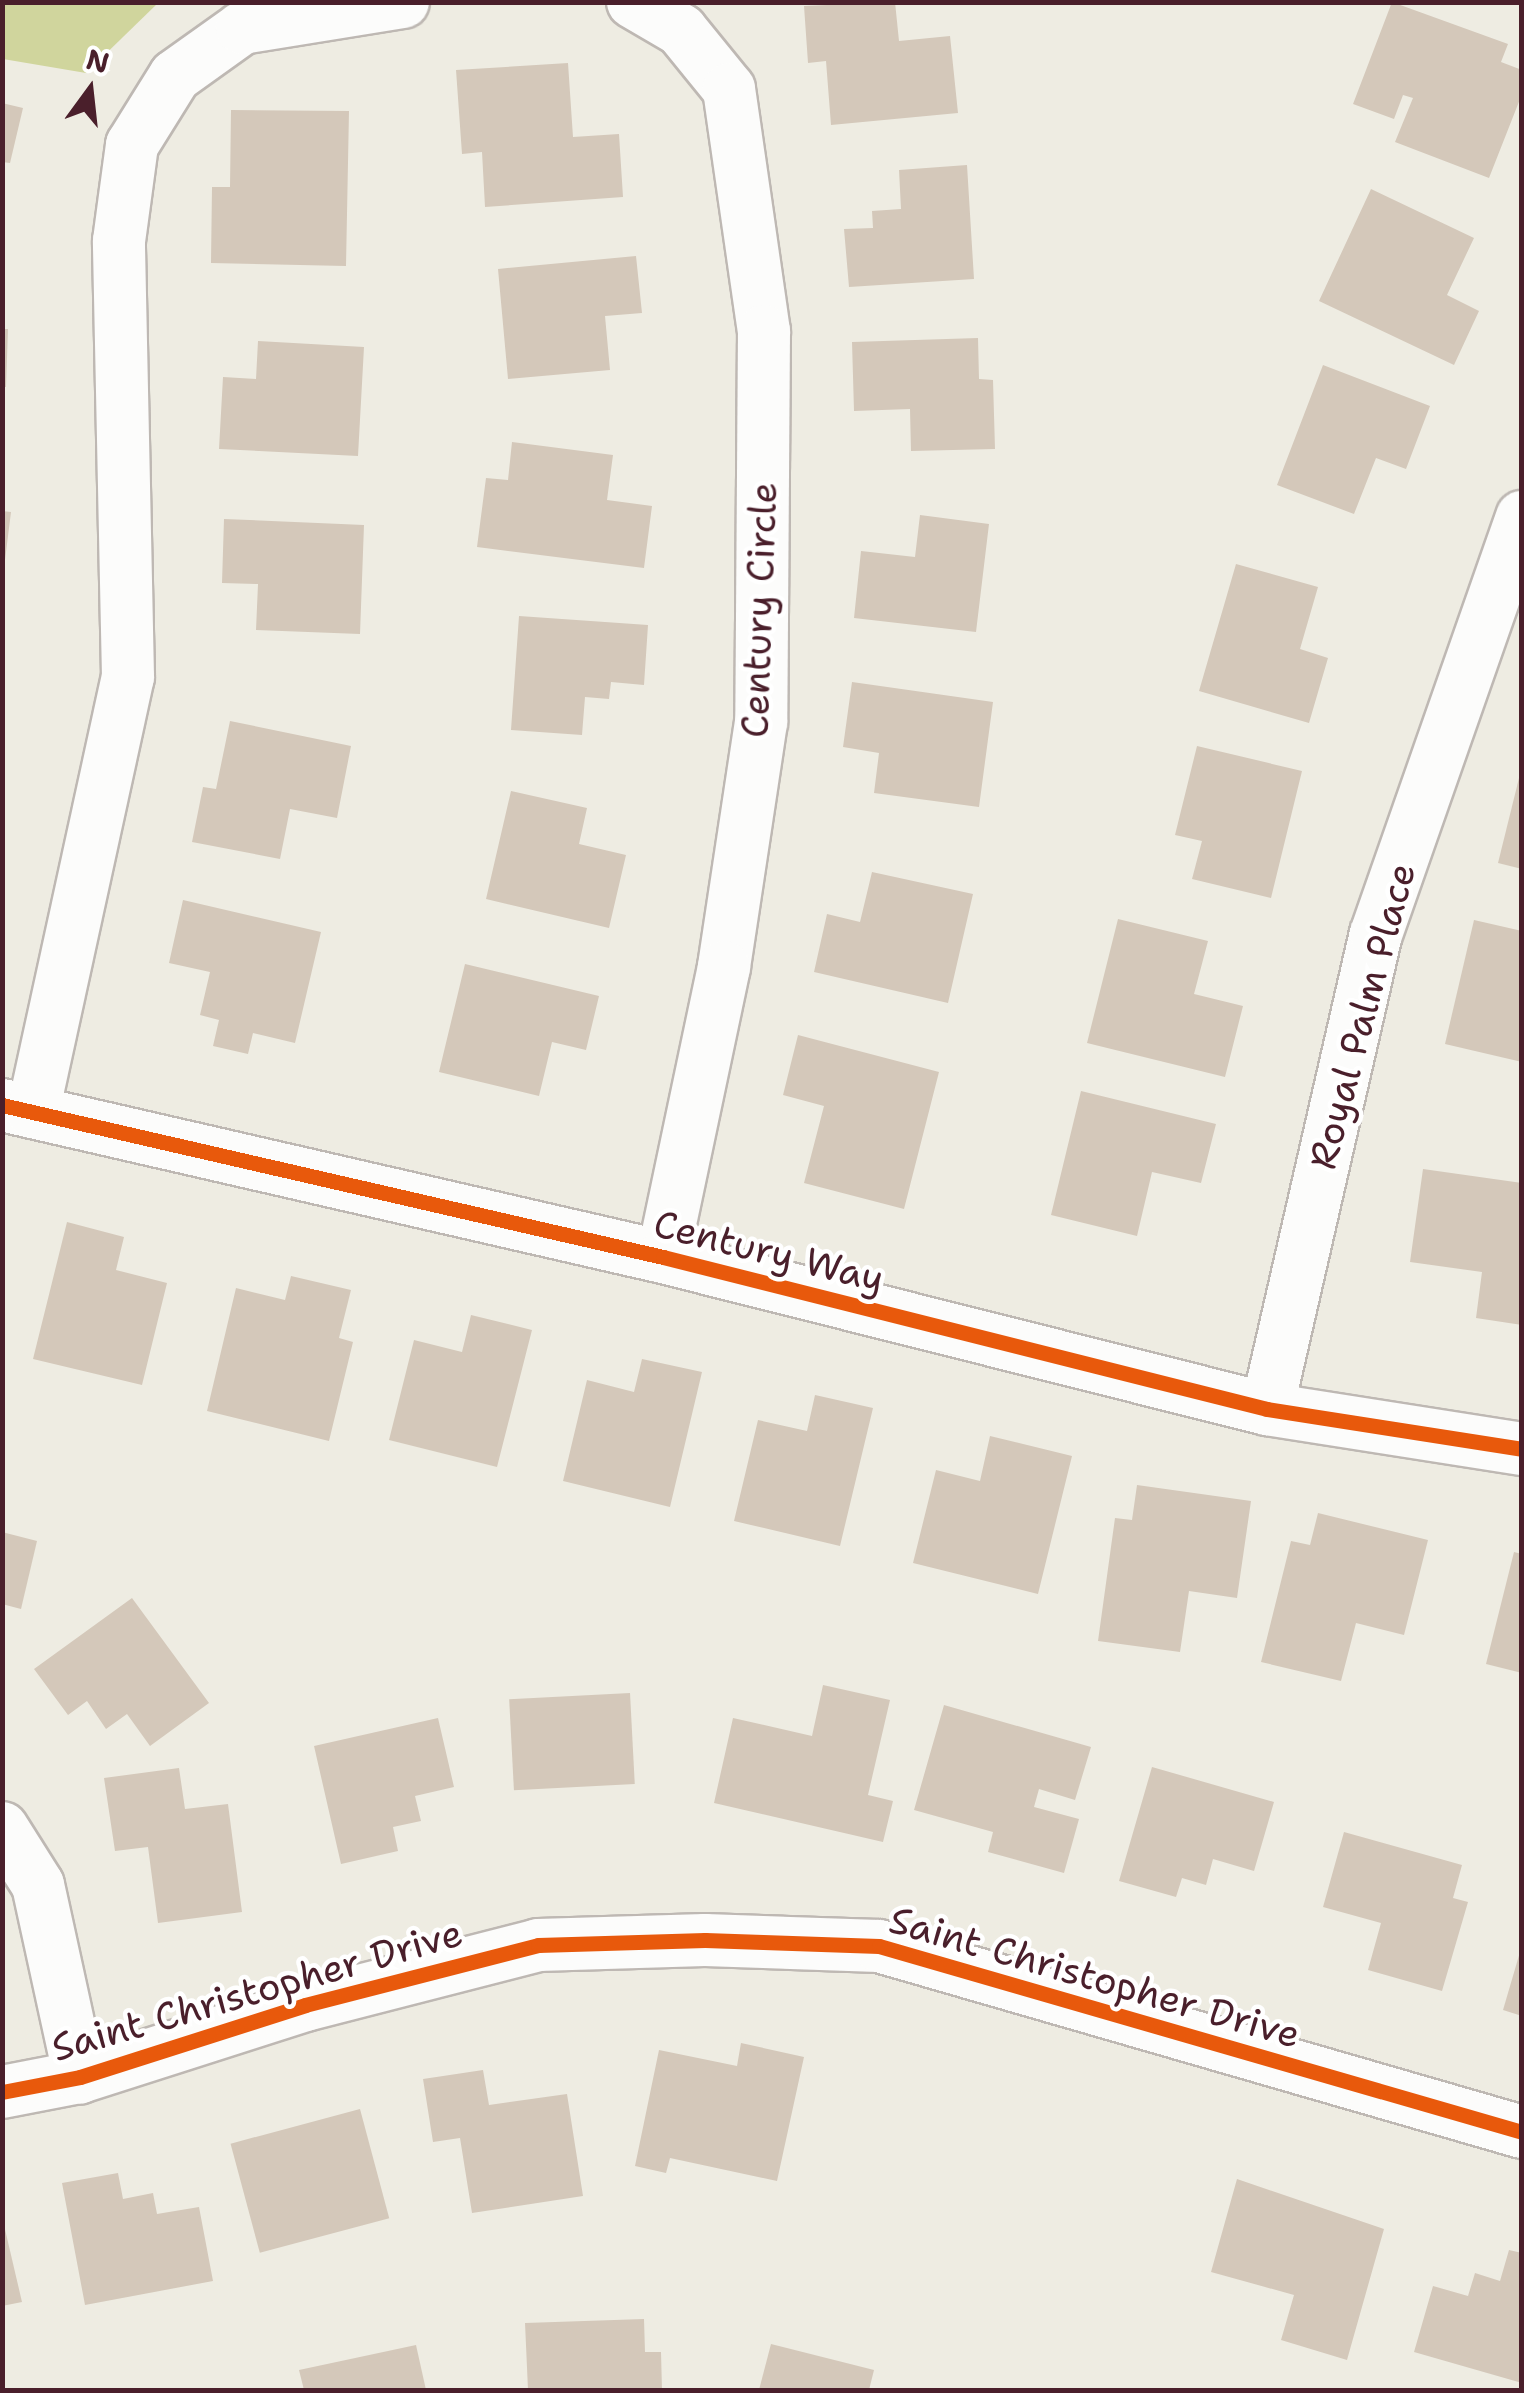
<!DOCTYPE html>
<html>
<head>
<meta charset="utf-8">
<style>
  body { margin:0 }
  #map { position:relative; width:1524px; height:2393px; overflow:hidden; background:#eeece2; font-family:"Shantell Sans",sans-serif }
  div>[style] { position:absolute }
  [style*='--x'] { left:calc(var(--x)*1px); top:calc(var(--y)*1px); width:calc(var(--w)*1px); rotate:calc(var(--a)*1deg) }
  .green>* { inset:0; background:#d0d59d }
  .building>* { inset:0; background:#d4c8ba; transform-origin:0 0 }
  .roads { filter:drop-shadow(2px 0 #beb8b3) drop-shadow(-2px 0 #beb8b3) drop-shadow(0 2px #beb8b3) drop-shadow(0 -2px #beb8b3) }
  .minor>* { height:52px; margin:-26px; padding:0 26px; transform-origin:26px; border-radius:26px; background:#fcfcfb }
  .cycleway>* { height:15px; margin:-7.5px; padding:0 7.5px; transform-origin:7.5px; border-radius:7.5px; background:#e8590c }
  span { translate:-50% -50%; white-space:nowrap; text-align:center; line-height:1.15; -webkit-text-stroke:9px #fff; paint-order:stroke }
  .street-label { font-size:38px; color:#4a1f2b }
  .frame { position:absolute; inset:0; border:5px solid #4a1f2b; pointer-events:none }
  .north { position:absolute; left:40px; top:40px; width:100px; height:100px; -webkit-text-stroke:8px #fff; paint-order:stroke; rotate:15deg; font-size:28px; font-weight:700; line-height:40px; text-align:center; color:#4a1f2b }
  .north::after { content:''; display:block; margin:auto; width:35px; height:45px; background:#4a1f2b; clip-path:polygon(50% 0,100% 100%,50% 72%,0 100%) }
</style>
</head>
<body>
<div id="map">
  <div class="green">
    <div style="clip-path:polygon(2px 3px,3px 2px,158px 3px,86px 73px,3px 59px)"></div>
  </div>
  <div class="building">
    <div style="clip-path:polygon(895px 2px,899px 41px,950px 36px,958px 113px,831px 125px,826px 61px,808px 63px,804px 6px)"></div>
    <div style="clip-path:polygon(1392px 2px,1508px 44px,1501px 62px,1522px 70px,1522px 94px,1489px 178px,1395px 142px,1413px 98px,1403px 95px,1394px 119px,1353px 104px)"></div>
    <div style="clip-path:polygon(568px 63px,573px 137px,619px 134px,623px 197px,485px 207px,482px 152px,462px 154px,456px 70px)"></div>
    <div style="clip-path:polygon(2px 103px,23px 108px,10px 163px,2px 162px)"></div>
    <div style="clip-path:polygon(231px 110px,349px 111px,346px 266px,211px 263px,212px 187px,230px 187px)"></div>
    <div style="clip-path:polygon(967px 165px,974px 279px,849px 287px,844px 229px,873px 228px,872px 211px,901px 209px,899px 170px)"></div>
    <div style="clip-path:polygon(1371px 189px,1474px 238px,1447px 295px,1479px 311px,1454px 365px,1319px 301px)"></div>
    <div style="clip-path:polygon(636px 256px,642px 313px,605px 316px,610px 370px,508px 379px,498px 269px)"></div>
    <div style="clip-path:polygon(2px 329px,8px 329px,6px 387px,2px 387px)"></div>
    <div style="clip-path:polygon(978px 338px,979px 379px,993px 380px,995px 449px,911px 451px,910px 409px,854px 411px,852px 342px)"></div>
    <div style="clip-path:polygon(258px 341px,364px 347px,358px 456px,219px 449px,223px 377px,256px 379px)"></div>
    <div style="clip-path:polygon(1323px 365px,1430px 406px,1406px 469px,1376px 458px,1354px 514px,1277px 485px)"></div>
    <div style="clip-path:polygon(512px 442px,613px 455px,607px 500px,652px 506px,644px 568px,477px 547px,486px 478px,508px 480px)"></div>
    <div style="clip-path:polygon(2px 511px,11px 512px,5px 560px,2px 560px)"></div>
    <div style="clip-path:polygon(920px 515px,989px 524px,976px 632px,854px 618px,861px 551px,915px 557px)"></div>
    <div style="clip-path:polygon(224px 519px,364px 525px,360px 634px,256px 630px,258px 584px,222px 583px)"></div>
    <div style="clip-path:polygon(1236px 564px,1318px 587px,1300px 649px,1328px 658px,1309px 723px,1199px 691px)"></div>
    <div style="clip-path:polygon(519px 616px,648px 625px,644px 685px,611px 682px,609px 699px,585px 697px,582px 735px,511px 730px)"></div>
    <div style="clip-path:polygon(852px 682px,993px 702px,979px 807px,874px 793px,879px 753px,843px 747px)"></div>
    <div style="clip-path:polygon(230px 721px,351px 746px,337px 818px,290px 809px,280px 859px,192px 842px,203px 787px,216px 789px)"></div>
    <div style="clip-path:polygon(1197px 746px,1302px 771px,1271px 898px,1192px 879px,1202px 841px,1175px 835px)"></div>
    <div style="clip-path:polygon(1520px 774px,1522px 774px,1522px 869px,1498px 863px)"></div>
    <div style="clip-path:polygon(511px 791px,587px 808px,579px 844px,626px 855px,609px 928px,486px 899px)"></div>
    <div style="clip-path:polygon(872px 872px,973px 894px,948px 1003px,814px 972px,827px 914px,860px 922px)"></div>
    <div style="clip-path:polygon(183px 900px,321px 932px,295px 1043px,253px 1033px,248px 1054px,213px 1046px,219px 1020px,200px 1015px,210px 972px,169px 963px)"></div>
    <div style="clip-path:polygon(1118px 919px,1208px 941px,1194px 994px,1243px 1006px,1225px 1077px,1087px 1043px)"></div>
    <div style="clip-path:polygon(1474px 920px,1522px 931px,1522px 1062px,1445px 1044px)"></div>
    <div style="clip-path:polygon(465px 964px,599px 996px,586px 1050px,552px 1042px,539px 1096px,439px 1072px)"></div>
    <div style="clip-path:polygon(798px 1035px,939px 1072px,904px 1209px,804px 1183px,824px 1106px,783px 1095px)"></div>
    <div style="clip-path:polygon(1081px 1091px,1216px 1124px,1201px 1183px,1152px 1172px,1137px 1236px,1051px 1215px)"></div>
    <div style="clip-path:polygon(1423px 1169px,1522px 1183px,1522px 1325px,1476px 1318px,1482px 1272px,1410px 1262px)"></div>
    <div style="clip-path:polygon(67px 1222px,124px 1237px,116px 1270px,167px 1283px,142px 1385px,33px 1359px)"></div>
    <div style="clip-path:polygon(291px 1276px,351px 1290px,339px 1338px,353px 1342px,329px 1441px,207px 1411px,236px 1288px,285px 1300px)"></div>
    <div style="clip-path:polygon(471px 1315px,532px 1330px,497px 1467px,389px 1440px,414px 1340px,462px 1352px)"></div>
    <div style="clip-path:polygon(642px 1359px,702px 1372px,670px 1507px,563px 1481px,587px 1380px,634px 1392px)"></div>
    <div style="clip-path:polygon(815px 1395px,873px 1408px,840px 1546px,734px 1521px,758px 1420px,807px 1431px)"></div>
    <div style="clip-path:polygon(990px 1436px,1072px 1456px,1038px 1594px,913px 1563px,936px 1470px,980px 1481px)"></div>
    <div style="clip-path:polygon(1137px 1485px,1251px 1501px,1237px 1598px,1189px 1591px,1180px 1652px,1098px 1641px,1115px 1518px,1132px 1520px)"></div>
    <div style="clip-path:polygon(1318px 1513px,1428px 1540px,1404px 1635px,1356px 1623px,1341px 1681px,1261px 1662px,1291px 1541px,1310px 1545px)"></div>
    <div style="clip-path:polygon(2px 1532px,37px 1541px,21px 1609px,2px 1604px)"></div>
    <div style="clip-path:polygon(1514px 1552px,1522px 1554px,1522px 1673px,1486px 1664px)"></div>
    <div style="clip-path:polygon(132px 1598px,209px 1703px,150px 1746px,127px 1714px,106px 1729px,87px 1701px,68px 1715px,34px 1669px)"></div>
    <div style="clip-path:polygon(823px 1685px,890px 1700px,868px 1795px,893px 1801px,883px 1842px,714px 1803px,733px 1718px,812px 1736px)"></div>
    <div style="left:630px;top:1693px;width:91px;height:121px;rotate:87deg"></div>
    <div style="clip-path:polygon(944px 1705px,1091px 1747px,1075px 1800px,1039px 1789px,1034px 1807px,1079px 1819px,1064px 1873px,988px 1852px,993px 1832px,914px 1810px)"></div>
    <div style="clip-path:polygon(438px 1718px,454px 1787px,415px 1796px,421px 1821px,393px 1827px,398px 1851px,341px 1864px,314px 1746px)"></div>
    <div style="clip-path:polygon(1152px 1767px,1274px 1802px,1254px 1871px,1213px 1859px,1206px 1885px,1182px 1878px,1176px 1897px,1119px 1881px)"></div>
    <div style="clip-path:polygon(179px 1768px,185px 1809px,228px 1804px,242px 1912px,158px 1923px,148px 1847px,115px 1851px,104px 1778px)"></div>
    <div style="clip-path:polygon(1344px 1832px,1462px 1865px,1453px 1898px,1468px 1902px,1442px 1991px,1368px 1970px,1381px 1923px,1323px 1907px)"></div>
    <div style="clip-path:polygon(1520px 1952px,1522px 1952px,1522px 2016px,1503px 2010px)"></div>
    <div style="clip-path:polygon(741px 2043px,804px 2057px,777px 2181px,670px 2158px,666px 2173px,635px 2166px,659px 2050px,737px 2066px)"></div>
    <div style="clip-path:polygon(483px 2070px,489px 2105px,567px 2094px,583px 2196px,472px 2213px,460px 2138px,433px 2142px,423px 2079px)"></div>
    <div style="left:360px;top:2109px;width:113px;height:134px;rotate:75deg"></div>
    <div style="clip-path:polygon(118px 2173px,123px 2199px,153px 2193px,157px 2214px,199px 2207px,213px 2281px,85px 2305px,62px 2183px)"></div>
    <div style="clip-path:polygon(1237px 2179px,1384px 2229px,1347px 2360px,1281px 2340px,1294px 2295px,1211px 2272px)"></div>
    <div style="clip-path:polygon(4px 2225px,22px 2302px,2px 2306px,2px 2226px)"></div>
    <div style="clip-path:polygon(1509px 2250px,1522px 2253px,1522px 2383px,1414px 2352px,1433px 2286px,1468px 2296px,1475px 2273px,1500px 2281px)"></div>
    <div style="clip-path:polygon(644px 2319px,645px 2352px,661px 2352px,662px 2390px,528px 2390px,525px 2323px)"></div>
    <div style="clip-path:polygon(771px 2344px,874px 2370px,869px 2390px,759px 2390px)"></div>
    <div style="clip-path:polygon(416px 2345px,426px 2390px,304px 2390px,299px 2370px)"></div>
  </div>
  <div class="roads">
    <div class="minor">
      <div style="--x:633;--y:2;--w:56;--a:30.3"></div>
      <div style="--x:681;--y:30;--w:76;--a:50.9"></div>
      <div style="--x:729;--y:89;--w:245;--a:81.8"></div>
      <div style="--x:764;--y:331;--w:391;--a:90.4"></div>
      <div style="--x:761;--y:722;--w:248;--a:98.6"></div>
      <div style="--x:724;--y:967;--w:296;--a:101.9"></div>
      <div style="--x:2;--y:1105;--w:678;--a:12.95"></div>
      <div style="--x:663;--y:1257;--w:623;--a:14.13"></div>
      <div style="--x:1267;--y:1409;--w:258;--a:8.9"></div>
      <div style="--x:33;--y:1112;--w:445;--a:-77.7"></div>
      <div style="--x:128;--y:677;--w:436;--a:-91.2"></div>
      <div style="--x:119;--y:241;--w:97;--a:-82.3"></div>
      <div style="--x:132;--y:145;--w:81;--a:-58.1"></div>
      <div style="--x:175;--y:76;--w:82;--a:-35.6"></div>
      <div style="--x:242;--y:28;--w:163;--a:-9.2"></div>
      <div style="--x:1267;--y:1409;--w:487;--a:-77.1"></div>
      <div style="--x:1376;--y:934;--w:442;--a:-70.7"></div>
      <div style="--x:2;--y:1828;--w:67;--a:57.7"></div>
      <div style="--x:38;--y:1885;--w:197;--a:77.7"></div>
      <div style="--x:2;--y:2092;--w:79;--a:-10.9"></div>
      <div style="--x:80;--y:2077;--w:236;--a:-17.7"></div>
      <div style="--x:305;--y:2005;--w:241;--a:-14.4"></div>
      <div style="--x:538;--y:1945;--w:167;--a:-1.7"></div>
      <div style="--x:705;--y:1940;--w:174;--a:2"></div>
      <div style="--x:879;--y:1946;--w:669;--a:16.13"></div>
    </div>
  </div>
  <div class="cycleway">
    <div style="--x:2;--y:1105;--w:678;--a:12.95"></div>
    <div style="--x:663;--y:1257;--w:623;--a:14.13"></div>
    <div style="--x:1267;--y:1409;--w:258;--a:8.9"></div>
    <div style="--x:2;--y:2092;--w:79;--a:-10.9"></div>
    <div style="--x:80;--y:2077;--w:236;--a:-17.7"></div>
    <div style="--x:305;--y:2005;--w:241;--a:-14.4"></div>
    <div style="--x:538;--y:1945;--w:167;--a:-1.7"></div>
    <div style="--x:705;--y:1940;--w:174;--a:2"></div>
    <div style="--x:879;--y:1946;--w:669;--a:16.13"></div>
  </div>
  <div class="street-label">
    <span style="left:759px;top:610px;rotate:-88deg">Century Circle</span>
    <span style="left:1362px;top:1016px;rotate:-75deg">Royal Palm Place</span>
    <span style="left:769px;top:1251px;rotate:14deg">Century Way</span>
    <span style="left:1095px;top:1977px;rotate:16deg">Saint Christopher Drive</span>
    <span style="left:257px;top:1990px;rotate:-16deg">Saint Christopher Drive</span>
  </div>
  <div class="frame"></div>
  <div class="north">N</div>
</div>
</body>
</html>
